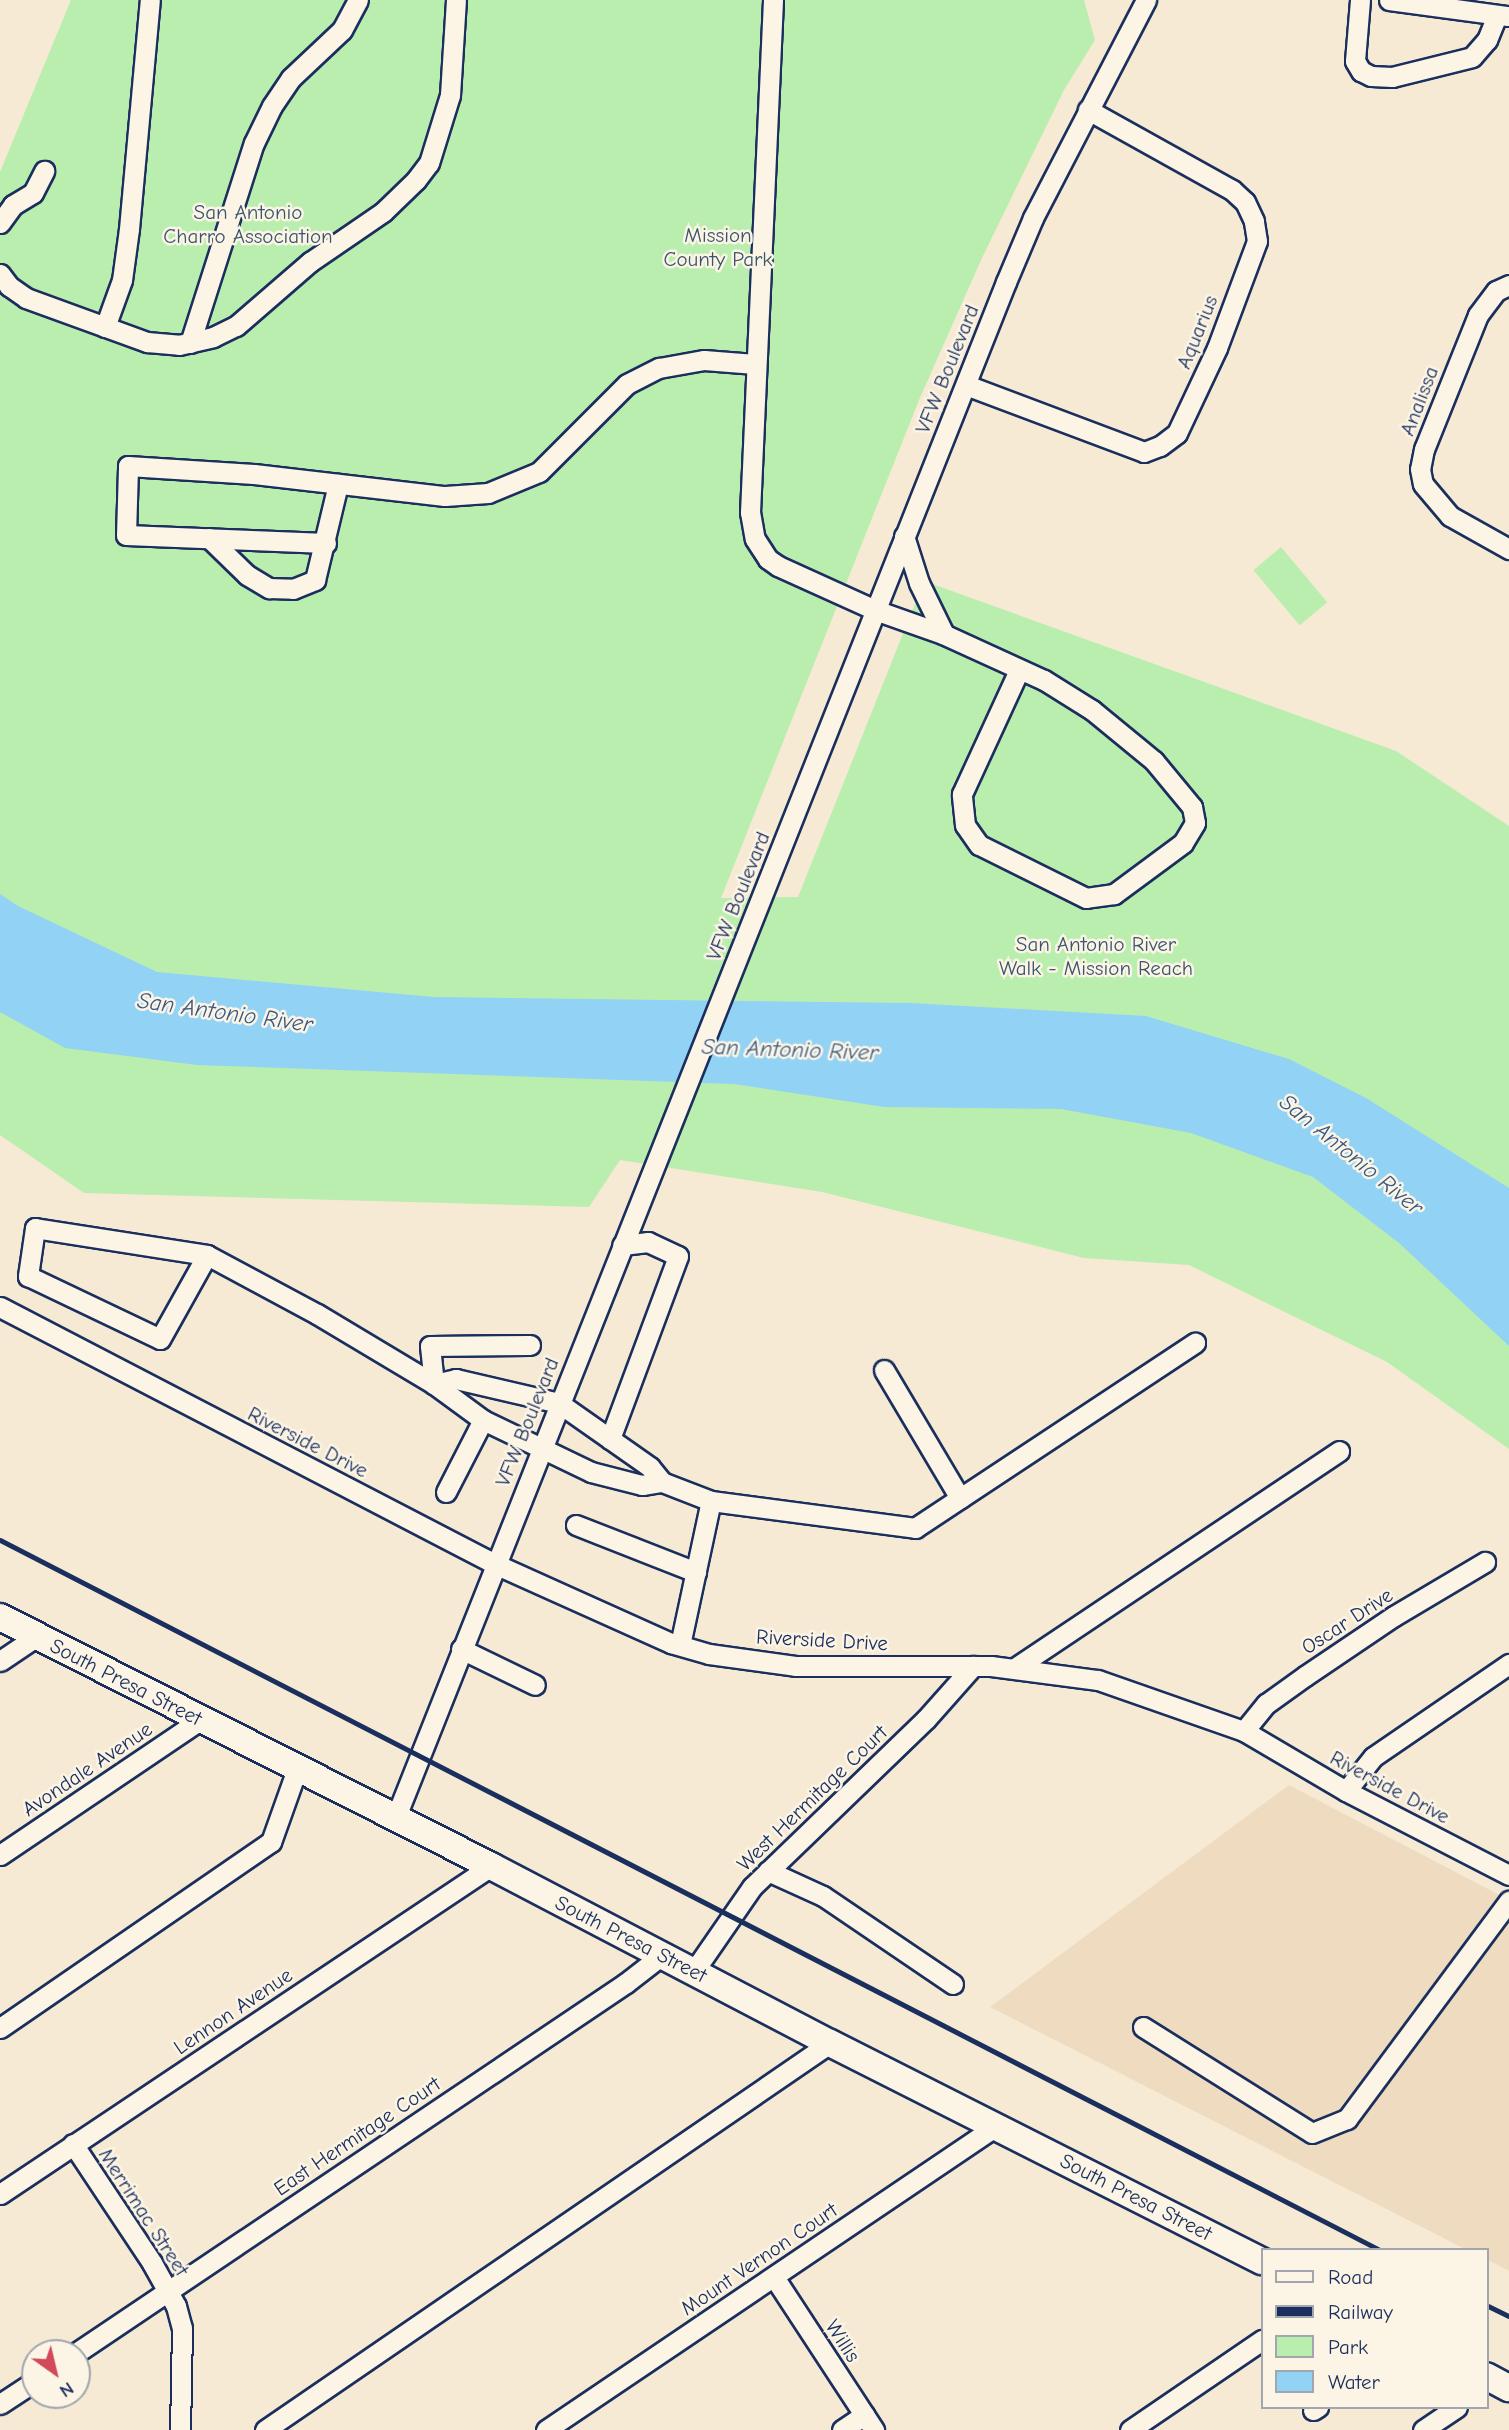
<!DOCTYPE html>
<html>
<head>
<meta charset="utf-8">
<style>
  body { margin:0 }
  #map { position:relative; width:1509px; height:2430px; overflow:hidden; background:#f6ead4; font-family:"Comic Neue",sans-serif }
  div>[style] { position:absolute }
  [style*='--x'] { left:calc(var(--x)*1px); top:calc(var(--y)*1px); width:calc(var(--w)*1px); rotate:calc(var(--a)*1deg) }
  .built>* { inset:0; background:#efdcc0 }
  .green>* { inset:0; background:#baeeaf; transform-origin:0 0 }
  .water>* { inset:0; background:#92d2f4 }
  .roads { filter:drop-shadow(2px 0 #1b2f5e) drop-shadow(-2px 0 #1b2f5e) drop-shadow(0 2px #1b2f5e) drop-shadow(0 -2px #1b2f5e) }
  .minor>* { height:19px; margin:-9.5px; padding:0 9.5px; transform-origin:9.5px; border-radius:9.5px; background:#fcf5e5 }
  .major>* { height:26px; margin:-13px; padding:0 13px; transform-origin:13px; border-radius:13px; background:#fcf5e5 }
  .rail>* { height:5px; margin:-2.5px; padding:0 2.5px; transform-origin:2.5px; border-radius:2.5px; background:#1b2f5e }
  span { translate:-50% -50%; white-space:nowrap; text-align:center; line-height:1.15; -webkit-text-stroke:5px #fcf5e5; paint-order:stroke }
  .park-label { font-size:21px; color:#3b556e }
  .street-label { font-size:21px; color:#1b2f5e }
  .water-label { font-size:23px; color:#395884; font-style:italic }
  .legend { position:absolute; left:1261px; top:2248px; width:228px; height:161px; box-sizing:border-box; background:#fcf5e5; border:2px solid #a2a6af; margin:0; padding:9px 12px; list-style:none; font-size:21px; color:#1b2f5e }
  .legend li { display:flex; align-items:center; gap:14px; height:35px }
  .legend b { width:35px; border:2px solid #a2a6af }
  .north { position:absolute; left:21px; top:2339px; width:70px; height:70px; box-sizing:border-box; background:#fcf5e5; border:2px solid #a2a6af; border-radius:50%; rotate:146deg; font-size:19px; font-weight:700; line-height:28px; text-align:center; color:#1b2f5e }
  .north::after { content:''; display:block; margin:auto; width:24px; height:32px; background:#d1495b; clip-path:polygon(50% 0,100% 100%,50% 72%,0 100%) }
</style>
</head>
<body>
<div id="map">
  <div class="built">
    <div style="clip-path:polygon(1289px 1785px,1509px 1900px,1509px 2271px,1486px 2259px,1486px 2250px,1467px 2250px,990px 2007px)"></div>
  </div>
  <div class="green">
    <div style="clip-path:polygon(71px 0,1084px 0,1095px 40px,1064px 90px,982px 258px,919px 400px,721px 898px,798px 897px,924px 581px,1396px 751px,1509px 826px,1509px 1449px,1387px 1362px,1189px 1265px,1084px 1258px,822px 1192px,620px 1160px,589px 1207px,84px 1193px,0 1135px,0 172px)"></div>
    <div style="left:1281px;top:547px;width:72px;height:36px;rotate:50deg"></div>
  </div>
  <div class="water">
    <div style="clip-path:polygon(0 894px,18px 906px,157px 972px,434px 997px,910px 1003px,1146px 1016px,1289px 1059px,1366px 1098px,1509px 1188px,1509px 1346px,1399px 1243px,1313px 1177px,1191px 1133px,1061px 1109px,884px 1107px,734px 1084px,197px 1065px,65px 1048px,0 1012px)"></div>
  </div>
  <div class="roads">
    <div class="minor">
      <div style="--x:773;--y:0;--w:513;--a:92.57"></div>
      <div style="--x:750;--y:512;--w:27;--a:80"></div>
      <div style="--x:755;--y:539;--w:24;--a:57"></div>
      <div style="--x:768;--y:559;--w:12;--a:35"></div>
      <div style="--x:778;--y:566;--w:107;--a:24.4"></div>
      <div style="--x:875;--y:610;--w:72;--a:19.4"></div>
      <div style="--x:943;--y:634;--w:111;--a:24.5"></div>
      <div style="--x:1044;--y:680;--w:57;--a:32"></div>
      <div style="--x:1092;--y:710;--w:80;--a:39.4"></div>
      <div style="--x:1154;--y:761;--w:60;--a:50.4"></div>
      <div style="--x:1192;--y:807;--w:16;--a:79"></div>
      <div style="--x:1195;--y:823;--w:23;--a:121"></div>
      <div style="--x:1183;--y:843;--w:86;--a:143.5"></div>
      <div style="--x:1114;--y:894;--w:28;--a:172"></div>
      <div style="--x:1086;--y:898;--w:119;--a:-153.6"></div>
      <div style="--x:979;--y:845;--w:24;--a:-125"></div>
      <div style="--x:965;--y:825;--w:31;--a:-96"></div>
      <div style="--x:962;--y:794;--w:136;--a:-65.3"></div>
      <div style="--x:1360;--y:0;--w:61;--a:94.7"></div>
      <div style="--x:1355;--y:61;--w:12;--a:59"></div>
      <div style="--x:1361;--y:71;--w:11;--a:27"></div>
      <div style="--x:1371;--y:76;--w:21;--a:3"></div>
      <div style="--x:1392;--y:77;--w:82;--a:-14"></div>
      <div style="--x:1472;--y:57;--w:23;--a:-49"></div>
      <div style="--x:1487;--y:40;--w:27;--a:-68"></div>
      <div style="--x:1389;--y:0;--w:120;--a:7.7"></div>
      <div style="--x:0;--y:223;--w:22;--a:-54"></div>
      <div style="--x:13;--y:205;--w:23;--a:-31"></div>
      <div style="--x:33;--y:193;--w:25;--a:-63"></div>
      <div style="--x:0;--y:274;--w:15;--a:53"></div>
      <div style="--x:9;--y:286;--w:21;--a:35"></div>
      <div style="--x:26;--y:298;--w:129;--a:20"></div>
      <div style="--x:147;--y:342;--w:32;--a:5"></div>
      <div style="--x:179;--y:345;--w:35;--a:-13"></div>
      <div style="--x:213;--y:337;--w:25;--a:-26"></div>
      <div style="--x:236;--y:326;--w:98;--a:-40.9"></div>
      <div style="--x:310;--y:262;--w:88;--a:-34.4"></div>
      <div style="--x:383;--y:212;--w:46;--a:-44.1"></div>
      <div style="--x:416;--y:180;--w:21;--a:-53"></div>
      <div style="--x:429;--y:163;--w:71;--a:-72.8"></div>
      <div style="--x:450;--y:95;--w:95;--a:-86.4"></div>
      <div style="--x:1509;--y:285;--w:14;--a:155"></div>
      <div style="--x:1496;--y:291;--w:30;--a:127"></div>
      <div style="--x:1478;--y:315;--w:144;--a:111.9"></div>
      <div style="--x:1424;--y:449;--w:20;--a:101"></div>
      <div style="--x:1420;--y:469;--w:15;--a:79"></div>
      <div style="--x:1423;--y:484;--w:42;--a:49.8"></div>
      <div style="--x:1450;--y:516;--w:68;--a:29.2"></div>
      <div style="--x:105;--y:327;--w:50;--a:-70.1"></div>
      <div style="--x:122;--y:280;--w:51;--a:-82.2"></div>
      <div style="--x:129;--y:229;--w:230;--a:-84.8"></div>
      <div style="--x:190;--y:343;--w:210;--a:-72.3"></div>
      <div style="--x:254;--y:143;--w:41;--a:-64.1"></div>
      <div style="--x:272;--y:106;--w:34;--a:-56"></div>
      <div style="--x:291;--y:78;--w:70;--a:-43.3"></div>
      <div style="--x:342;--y:30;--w:34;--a:-62"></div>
      <div style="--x:966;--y:385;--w:190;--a:20.6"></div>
      <div style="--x:1144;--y:452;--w:17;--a:-21"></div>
      <div style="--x:1160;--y:446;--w:21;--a:-37"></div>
      <div style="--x:1177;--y:433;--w:94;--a:-64.8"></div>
      <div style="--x:1217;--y:348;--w:114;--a:-69.5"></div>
      <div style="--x:1257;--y:241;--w:20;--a:-99"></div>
      <div style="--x:1254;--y:221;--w:21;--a:-115"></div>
      <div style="--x:1245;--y:202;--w:18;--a:-137"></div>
      <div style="--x:1232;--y:190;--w:165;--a:-150.9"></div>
      <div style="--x:904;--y:536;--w:49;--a:72.3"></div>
      <div style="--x:919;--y:583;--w:57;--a:63.9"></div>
      <div style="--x:209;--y:538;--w:53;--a:44.2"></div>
      <div style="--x:247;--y:575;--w:26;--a:31"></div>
      <div style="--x:269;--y:588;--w:24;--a:2"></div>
      <div style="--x:293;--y:589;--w:24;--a:-22"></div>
      <div style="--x:315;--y:580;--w:99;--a:-76.5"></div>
      <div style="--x:326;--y:543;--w:200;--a:-177.7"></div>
      <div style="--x:126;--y:535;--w:69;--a:-88.3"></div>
      <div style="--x:128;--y:466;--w:126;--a:3.6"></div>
      <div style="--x:254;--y:474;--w:192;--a:6.6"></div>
      <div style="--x:445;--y:496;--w:43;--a:-4"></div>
      <div style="--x:488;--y:493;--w:55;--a:-22.4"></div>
      <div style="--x:539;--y:472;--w:124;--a:-45"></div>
      <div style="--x:627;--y:384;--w:36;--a:-27"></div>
      <div style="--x:659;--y:368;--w:46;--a:-10.1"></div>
      <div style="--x:704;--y:360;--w:51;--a:4.5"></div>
      <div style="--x:207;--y:1255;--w:174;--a:-171.1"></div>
      <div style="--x:35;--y:1228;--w:49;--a:98.3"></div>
      <div style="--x:28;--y:1276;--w:146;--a:25.5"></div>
      <div style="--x:160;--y:1339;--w:96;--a:-60.8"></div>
      <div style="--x:207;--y:1255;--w:125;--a:28.2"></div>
      <div style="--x:317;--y:1314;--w:136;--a:30.9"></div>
      <div style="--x:0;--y:1307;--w:558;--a:27.44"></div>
      <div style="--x:495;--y:1564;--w:193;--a:24.2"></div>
      <div style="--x:671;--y:1643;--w:40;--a:16"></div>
      <div style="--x:709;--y:1654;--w:87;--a:7.9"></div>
      <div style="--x:795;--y:1666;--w:196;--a:0"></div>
      <div style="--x:991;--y:1666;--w:108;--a:7.5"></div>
      <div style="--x:1098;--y:1680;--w:155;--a:19.3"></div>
      <div style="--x:1244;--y:1731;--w:118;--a:30.5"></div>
      <div style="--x:1346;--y:1791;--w:183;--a:27.3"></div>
      <div style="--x:884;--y:1370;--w:149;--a:59.3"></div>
      <div style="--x:434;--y:1384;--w:38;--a:-96"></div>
      <div style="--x:430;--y:1346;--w:100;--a:-0.6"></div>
      <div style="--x:610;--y:1439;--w:195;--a:-69.6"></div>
      <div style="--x:678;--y:1256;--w:33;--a:-155"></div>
      <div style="--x:648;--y:1242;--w:26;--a:173"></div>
      <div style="--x:662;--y:1482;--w:19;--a:-129"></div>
      <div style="--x:650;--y:1467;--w:111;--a:-144.9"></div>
      <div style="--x:559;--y:1403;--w:106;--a:-166.9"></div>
      <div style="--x:456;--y:1379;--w:23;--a:167"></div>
      <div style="--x:434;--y:1384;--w:61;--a:36.3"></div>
      <div style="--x:483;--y:1420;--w:120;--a:25.7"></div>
      <div style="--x:591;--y:1472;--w:53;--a:14.3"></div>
      <div style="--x:642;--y:1485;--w:20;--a:-9"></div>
      <div style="--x:662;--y:1482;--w:53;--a:21.2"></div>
      <div style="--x:711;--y:1501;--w:206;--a:7.5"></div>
      <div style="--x:915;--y:1528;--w:336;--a:-33.5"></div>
      <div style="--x:446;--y:1492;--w:81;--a:-62.8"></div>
      <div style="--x:576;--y:1525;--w:129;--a:21.4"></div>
      <div style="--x:680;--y:1645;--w:147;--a:-77.9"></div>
      <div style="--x:461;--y:1649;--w:82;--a:25.9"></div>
      <div style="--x:0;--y:1661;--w:45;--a:-34"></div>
      <div style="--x:1015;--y:1668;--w:390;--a:-33.8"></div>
      <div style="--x:1244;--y:1731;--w:35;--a:-51"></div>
      <div style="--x:1266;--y:1704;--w:48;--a:-35.7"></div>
      <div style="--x:1305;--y:1676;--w:107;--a:-34"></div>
      <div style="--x:1394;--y:1616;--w:106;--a:-30.7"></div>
      <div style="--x:1346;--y:1791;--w:43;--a:-51.5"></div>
      <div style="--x:1373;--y:1757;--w:165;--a:-34.4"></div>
      <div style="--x:395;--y:1819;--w:1654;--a:-68.32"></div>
      <div style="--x:1006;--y:282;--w:69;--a:-67.1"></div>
      <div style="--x:1033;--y:218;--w:246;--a:-62.6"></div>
      <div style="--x:0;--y:1855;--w:241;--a:-34"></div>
      <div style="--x:768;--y:1871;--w:60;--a:24.4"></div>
      <div style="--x:823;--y:1896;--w:157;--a:34.1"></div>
      <div style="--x:694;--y:1971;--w:102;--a:-55.4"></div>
      <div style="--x:752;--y:1887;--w:242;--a:-44"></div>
      <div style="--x:926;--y:1719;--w:71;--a:-48.4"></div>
      <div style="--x:1143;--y:2027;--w:199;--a:32.1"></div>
      <div style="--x:1312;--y:2133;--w:38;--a:-22"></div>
      <div style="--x:1347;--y:2119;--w:272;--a:-53.4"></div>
      <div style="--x:0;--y:2028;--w:329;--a:-34.5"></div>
      <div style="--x:271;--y:1842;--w:77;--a:-70.4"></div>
      <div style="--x:73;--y:2144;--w:143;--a:56.4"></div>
      <div style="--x:152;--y:2263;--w:49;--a:60.8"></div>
      <div style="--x:176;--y:2306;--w:23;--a:75"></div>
      <div style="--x:182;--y:2328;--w:102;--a:91.1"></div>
      <div style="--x:0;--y:2194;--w:590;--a:-33.74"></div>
      <div style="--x:774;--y:2277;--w:183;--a:56.8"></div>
      <div style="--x:76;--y:2353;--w:663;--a:-33.93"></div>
      <div style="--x:626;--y:1983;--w:46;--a:-37.9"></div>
      <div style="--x:0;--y:2404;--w:42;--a:-33.3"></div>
      <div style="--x:1313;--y:2410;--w:6;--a:-31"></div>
      <div style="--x:265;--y:2430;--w:685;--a:-34.41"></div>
      <div style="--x:546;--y:2430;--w:543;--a:-34.04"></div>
      <div style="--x:842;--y:2430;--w:27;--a:-34"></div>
      <div style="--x:1130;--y:2430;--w:160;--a:-34.3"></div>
      <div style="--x:1423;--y:2430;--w:41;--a:-34.1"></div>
    </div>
    <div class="major">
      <div style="--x:0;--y:1617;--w:551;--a:26.89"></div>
      <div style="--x:491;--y:1866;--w:382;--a:27.6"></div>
      <div style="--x:830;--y:2043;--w:484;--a:26.8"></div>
      <div style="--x:1486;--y:2376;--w:26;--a:28"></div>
    </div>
  </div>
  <div class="rail">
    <div style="--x:0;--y:1540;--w:1552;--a:27.23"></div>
    <div style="--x:1486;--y:2305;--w:25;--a:26"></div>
  </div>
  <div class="park-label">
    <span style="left:248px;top:224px">San Antonio<br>Charro Association</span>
    <span style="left:718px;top:247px">Mission<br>County Park</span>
    <span style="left:1096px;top:956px">San Antonio River<br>Walk - Mission Reach</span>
  </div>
  <div class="street-label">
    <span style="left:1197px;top:332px;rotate:-68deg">Aquarius</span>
    <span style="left:947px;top:369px;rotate:-68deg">VFW Boulevard</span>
    <span style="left:1419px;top:401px;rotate:-69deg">Analissa</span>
    <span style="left:738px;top:896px;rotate:-68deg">VFW Boulevard</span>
    <span style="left:527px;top:1422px;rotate:-68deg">VFW Boulevard</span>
    <span style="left:308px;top:1442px;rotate:27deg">Riverside Drive</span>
    <span style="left:1347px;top:1621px;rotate:-33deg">Oscar Drive</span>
    <span style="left:822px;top:1640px;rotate:3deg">Riverside Drive</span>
    <span style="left:126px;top:1682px;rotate:27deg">South Presa Street</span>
    <span style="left:87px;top:1769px;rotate:-34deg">Avondale Avenue</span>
    <span style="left:1390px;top:1787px;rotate:28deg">Riverside Drive</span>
    <span style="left:812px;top:1798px;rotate:-44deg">West Hermitage Court</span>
    <span style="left:631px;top:1939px;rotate:27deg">South Presa Street</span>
    <span style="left:233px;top:2011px;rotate:-34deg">Lennon Avenue</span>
    <span style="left:357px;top:2136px;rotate:-34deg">East Hermitage Court</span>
    <span style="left:1136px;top:2197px;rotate:27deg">South Presa Street</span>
    <span style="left:144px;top:2212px;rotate:57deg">Merrimac Street</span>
    <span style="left:759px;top:2259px;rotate:-34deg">Mount Vernon Court</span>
    <span style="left:843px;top:2341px;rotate:57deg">Willis</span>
  </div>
  <div class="water-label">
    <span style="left:225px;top:1013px;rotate:8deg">San Antonio River</span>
    <span style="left:790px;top:1050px;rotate:2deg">San Antonio River</span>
    <span style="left:1351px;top:1155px;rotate:39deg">San Antonio River</span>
  </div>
  <ul class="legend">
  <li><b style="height:9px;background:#fcf5e5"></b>Road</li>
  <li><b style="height:9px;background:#1b2f5e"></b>Railway</li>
  <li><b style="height:19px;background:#baeeaf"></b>Park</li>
  <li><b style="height:19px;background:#92d2f4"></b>Water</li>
  </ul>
  <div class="north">N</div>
</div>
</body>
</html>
